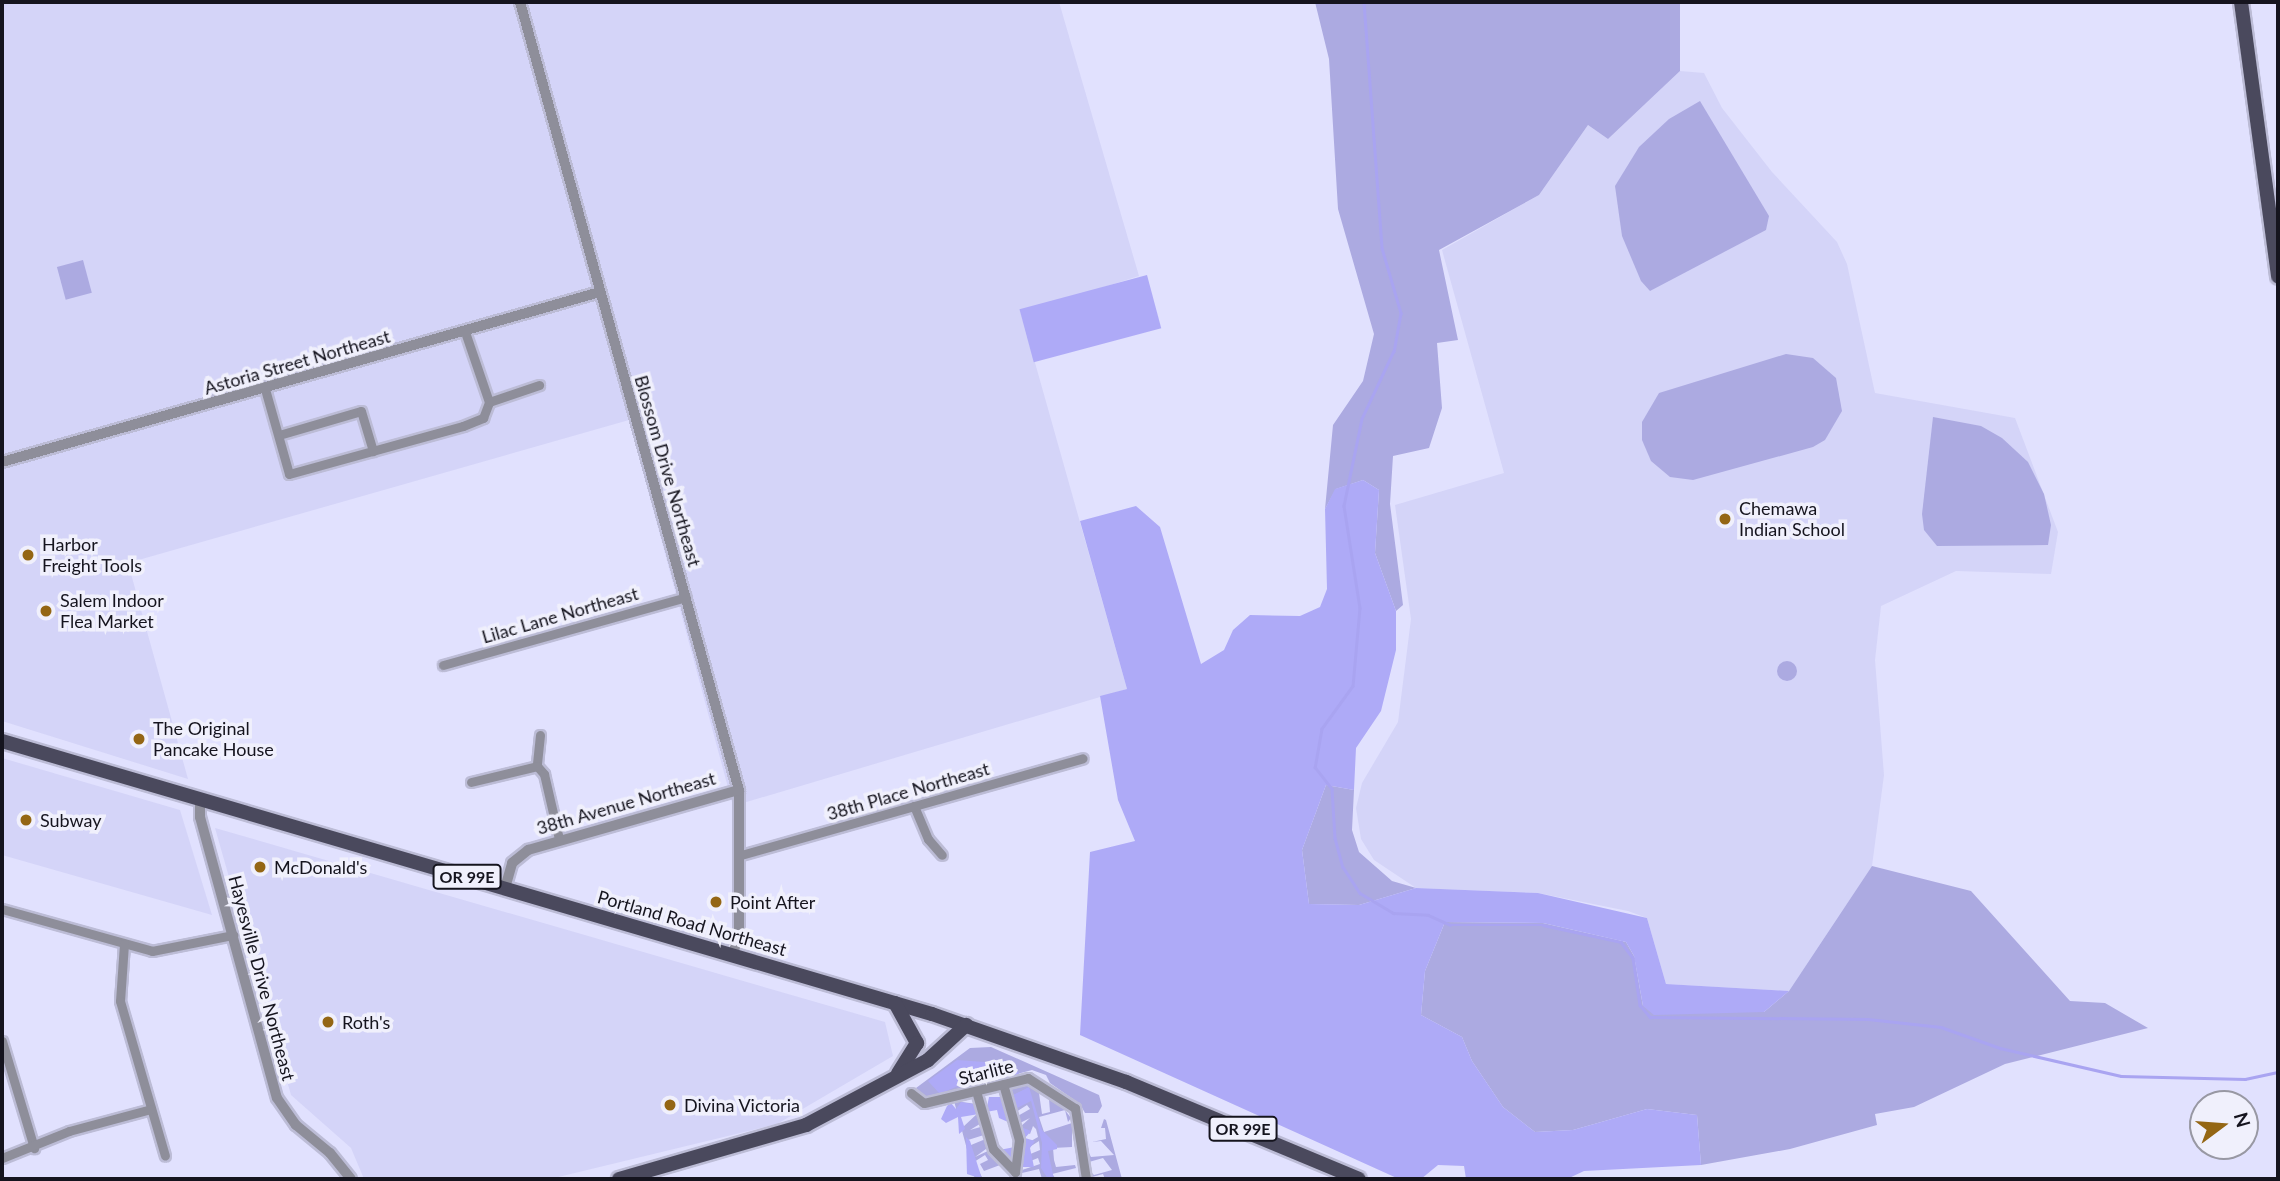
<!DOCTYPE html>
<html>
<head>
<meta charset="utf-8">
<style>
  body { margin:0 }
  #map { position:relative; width:2280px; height:1181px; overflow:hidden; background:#e1e1fe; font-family:Lato,sans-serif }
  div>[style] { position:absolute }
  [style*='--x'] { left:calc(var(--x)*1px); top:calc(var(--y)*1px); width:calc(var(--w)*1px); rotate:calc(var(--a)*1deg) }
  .built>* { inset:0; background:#d4d4f8 }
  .green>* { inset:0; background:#acaae1; transform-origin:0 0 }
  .round { border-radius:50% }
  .forest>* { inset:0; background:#aeaaf7; transform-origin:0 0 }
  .stream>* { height:2.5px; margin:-1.25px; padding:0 1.25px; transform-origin:1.25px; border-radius:1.25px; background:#a9a4f1 }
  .roads { filter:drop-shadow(2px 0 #bcbcd6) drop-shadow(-2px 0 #bcbcd6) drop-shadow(0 2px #bcbcd6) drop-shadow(0 -2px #bcbcd6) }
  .minor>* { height:9px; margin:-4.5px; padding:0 4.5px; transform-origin:4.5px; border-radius:4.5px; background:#8e8e9a }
  .tertiary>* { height:10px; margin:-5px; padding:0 5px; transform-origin:5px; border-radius:5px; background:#8e8e9a }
  .primary>* { height:14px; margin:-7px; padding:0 7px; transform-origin:7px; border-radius:7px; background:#4a495d }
  .dots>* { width:19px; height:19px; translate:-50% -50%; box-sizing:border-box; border:4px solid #f0f0fc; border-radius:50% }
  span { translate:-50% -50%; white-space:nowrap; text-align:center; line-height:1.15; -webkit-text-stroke:7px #f0f0fc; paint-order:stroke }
  .shield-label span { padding:2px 5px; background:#f0f0fc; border:2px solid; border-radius:5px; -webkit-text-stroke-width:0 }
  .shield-label { font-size:16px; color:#15141e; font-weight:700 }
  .street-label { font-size:18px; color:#15141e }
  .poi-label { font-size:18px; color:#15141e }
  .left { translate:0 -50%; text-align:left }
  .frame { position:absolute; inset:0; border:4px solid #15141e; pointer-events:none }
  .north { position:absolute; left:2189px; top:1090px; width:70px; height:70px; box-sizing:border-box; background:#f0f0fc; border:2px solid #9898a3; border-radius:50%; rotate:74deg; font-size:19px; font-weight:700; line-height:28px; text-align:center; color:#15141e }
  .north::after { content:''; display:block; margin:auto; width:24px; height:32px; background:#946614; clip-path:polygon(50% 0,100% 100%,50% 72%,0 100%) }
</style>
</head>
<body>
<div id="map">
  <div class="built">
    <div style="clip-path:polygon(2px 2px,1059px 2px,1139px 276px,1021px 313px,1127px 689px,733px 806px,629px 420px,128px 563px,188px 779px,2px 721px)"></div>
    <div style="clip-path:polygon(1680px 71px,1704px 73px,1722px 108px,1772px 172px,1837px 242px,1847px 264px,1875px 393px,2015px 418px,2058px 532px,2051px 574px,1956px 571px,1881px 606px,1875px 660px,1884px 775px,1872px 866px,1789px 991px,1666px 984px,1647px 918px,1628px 911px,1538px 893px,1416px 888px,1374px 860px,1361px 839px,1356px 808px,1362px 783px,1398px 722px,1411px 619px,1395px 505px,1504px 473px,1442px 250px,1539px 195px,1588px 125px,1608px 139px)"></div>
    <div style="clip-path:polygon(2px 758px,180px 810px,212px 915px,2px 855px)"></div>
    <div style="clip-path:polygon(215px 828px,885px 1022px,893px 1056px,777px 1124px,550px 1179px,364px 1179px,351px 1148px,291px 1095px)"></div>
  </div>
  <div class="green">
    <div style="clip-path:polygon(1315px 2px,1680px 2px,1680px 71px,1608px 139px,1588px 125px,1539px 195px,1439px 250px,1458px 340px,1437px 343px,1442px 408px,1429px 448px,1393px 456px,1390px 504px,1403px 605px,1396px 611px,1375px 553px,1379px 490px,1363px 480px,1336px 489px,1325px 509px,1333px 425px,1363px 381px,1374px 334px,1338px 209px,1329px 59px)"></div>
    <div style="clip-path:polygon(1700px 101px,1769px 216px,1766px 230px,1650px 291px,1641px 281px,1622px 236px,1615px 186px,1639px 147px,1669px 119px)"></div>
    <div style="left:83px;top:260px;width:34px;height:27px;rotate:75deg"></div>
    <div style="clip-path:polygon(1786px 354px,1813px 358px,1836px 378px,1842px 411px,1825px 440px,1813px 447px,1693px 480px,1670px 477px,1651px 461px,1642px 440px,1642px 422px,1659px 393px)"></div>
    <div style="clip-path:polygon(1933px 417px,1981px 426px,2002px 438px,2028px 462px,2044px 494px,2051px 525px,2048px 545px,1937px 546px,1924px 530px,1922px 514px)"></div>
    <div class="round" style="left:1777px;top:661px;width:20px;height:20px"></div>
    <div style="clip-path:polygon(1326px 785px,1354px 790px,1352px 830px,1359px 852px,1392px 881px,1416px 888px,1359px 905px,1309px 904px,1302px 850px)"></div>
    <div style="clip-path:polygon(1872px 866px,1971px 891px,2070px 1001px,2105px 1003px,2148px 1028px,2005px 1064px,1914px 1107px,1875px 1114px,1877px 1125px,1790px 1149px,1701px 1165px,1697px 1115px,1647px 1109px,1573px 1130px,1535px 1132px,1503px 1107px,1472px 1061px,1462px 1037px,1421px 1015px,1425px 971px,1445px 922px,1543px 923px,1626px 942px,1634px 956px,1643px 1006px,1764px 1012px,1789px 991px)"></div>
    <div style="clip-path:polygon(991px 1047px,1099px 1095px,1102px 1106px,1098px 1113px,1085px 1113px,1080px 1104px,1050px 1083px,1046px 1075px,1032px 1070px,933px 1096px,923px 1096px,916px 1088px,970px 1048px)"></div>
    <div style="clip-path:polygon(1029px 1083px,1039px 1093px,1042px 1114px,1050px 1112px,1049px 1099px,1061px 1105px,1071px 1118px,1068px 1122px,1065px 1110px,1039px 1117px,1044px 1132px,1072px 1123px,1072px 1147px,1053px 1148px,1054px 1160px,1056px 1167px,1075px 1165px,1076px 1168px,1052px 1174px,1056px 1179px,1042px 1179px,1039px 1169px,1022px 1173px,1021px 1179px,1019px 1171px,1040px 1164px,1038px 1158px,1028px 1162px,1028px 1155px,1040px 1150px,1039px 1141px,1025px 1150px,1024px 1145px,1038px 1137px,1036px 1129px,1033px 1126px,1030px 1134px,1019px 1128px,1030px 1118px,1018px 1124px,1016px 1117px,1030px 1109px,1027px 1105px,1016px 1112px,1009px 1088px)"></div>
    <div style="clip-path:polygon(954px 1101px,977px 1104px,959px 1115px,963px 1127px,978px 1113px,983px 1122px,970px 1130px,984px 1126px,987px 1134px,968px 1140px,971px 1145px,988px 1138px,990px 1146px,975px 1157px,990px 1150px,1000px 1165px,984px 1171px,980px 1164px,988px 1160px,985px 1155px,974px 1162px,983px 1179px,975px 1179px)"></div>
    <div style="clip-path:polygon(1104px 1119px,1106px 1120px,1122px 1179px,1105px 1179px,1103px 1174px,1092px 1177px,1090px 1171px,1094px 1175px,1112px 1170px,1103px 1158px,1089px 1162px,1088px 1151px,1091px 1157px,1114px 1155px,1101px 1141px,1092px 1142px,1106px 1139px,1105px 1128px,1101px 1128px)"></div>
  </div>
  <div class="forest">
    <div style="left:1147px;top:275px;width:55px;height:132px;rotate:75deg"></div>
    <div style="clip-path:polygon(1363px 480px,1379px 490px,1375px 553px,1396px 611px,1396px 650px,1381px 711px,1356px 748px,1354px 790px,1326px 785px,1302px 850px,1309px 904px,1359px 905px,1416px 888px,1538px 893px,1647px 918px,1666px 984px,1789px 991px,1764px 1012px,1654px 1015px,1643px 1006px,1634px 956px,1626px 942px,1543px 923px,1445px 922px,1425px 971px,1421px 1015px,1462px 1037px,1472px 1061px,1503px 1107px,1535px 1132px,1573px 1130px,1647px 1109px,1697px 1115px,1701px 1165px,1584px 1171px,1567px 1179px,1466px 1179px,1464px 1166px,1438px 1165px,1421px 1179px,1399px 1179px,1080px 1035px,1090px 852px,1135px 841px,1118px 800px,1100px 696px,1127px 689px,1080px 521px,1136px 506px,1160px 527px,1201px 664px,1224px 650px,1233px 630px,1250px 615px,1300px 616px,1320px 607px,1327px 589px,1325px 509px,1335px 489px)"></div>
    <div style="clip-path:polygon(957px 1060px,1012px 1064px,1020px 1075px,1000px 1081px,988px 1075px,983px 1084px,971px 1080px,940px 1094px,928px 1081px)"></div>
    <div style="clip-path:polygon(1029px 1087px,1042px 1130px,1057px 1145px,1057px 1149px,1048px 1151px,1054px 1179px,1048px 1179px,1041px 1168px,1042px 1143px,1031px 1101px,1017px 1108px,1005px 1105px,1011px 1111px,1008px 1122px,999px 1118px,997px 1110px,986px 1112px,989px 1097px,1009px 1097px)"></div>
    <div style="clip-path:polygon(961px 1102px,978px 1105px,979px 1114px,961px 1117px,965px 1129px,959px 1134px,958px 1117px,946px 1123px,941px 1119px,947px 1106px,951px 1103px,956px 1109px)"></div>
    <div style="clip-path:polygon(1021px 1127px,1031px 1131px,1025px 1138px,1035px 1141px,1030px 1148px,1034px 1167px,1020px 1167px,999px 1150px,1015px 1147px,1023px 1153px)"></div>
    <div style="clip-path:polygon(966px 1137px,970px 1141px,982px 1179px,967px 1174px)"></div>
  </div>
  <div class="stream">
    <div style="--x:1364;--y:2;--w:247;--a:85.8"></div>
    <div style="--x:1382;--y:248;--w:68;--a:73.7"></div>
    <div style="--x:1401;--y:313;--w:39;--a:100"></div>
    <div style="--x:1394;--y:351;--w:75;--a:115.2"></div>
    <div style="--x:1362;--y:419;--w:89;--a:101.7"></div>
    <div style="--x:1344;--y:506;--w:103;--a:81.1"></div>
    <div style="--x:1360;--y:608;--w:78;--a:95.1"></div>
    <div style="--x:1353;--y:686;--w:53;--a:125.8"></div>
    <div style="--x:1322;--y:729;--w:39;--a:100"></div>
    <div style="--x:1315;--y:767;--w:28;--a:52"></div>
    <div style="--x:1332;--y:789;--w:49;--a:86.5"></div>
    <div style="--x:1335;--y:838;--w:30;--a:75"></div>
    <div style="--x:1343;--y:867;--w:31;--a:57"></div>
    <div style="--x:1360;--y:893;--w:39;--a:31"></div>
    <div style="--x:1393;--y:913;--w:35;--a:3"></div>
    <div style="--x:1428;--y:915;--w:24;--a:24"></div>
    <div style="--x:1450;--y:925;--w:93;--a:0"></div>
    <div style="--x:1543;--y:925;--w:80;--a:12.3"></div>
    <div style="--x:1621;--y:942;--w:20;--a:53"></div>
    <div style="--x:1633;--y:958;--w:48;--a:81.5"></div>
    <div style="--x:1640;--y:1005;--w:16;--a:50"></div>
    <div style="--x:1650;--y:1017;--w:218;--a:0.5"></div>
    <div style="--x:1868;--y:1019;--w:73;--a:6.3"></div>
    <div style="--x:1941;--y:1027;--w:63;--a:19.6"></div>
    <div style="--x:2000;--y:1048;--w:124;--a:13"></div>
    <div style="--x:2121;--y:1076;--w:124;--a:1.4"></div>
    <div style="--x:2245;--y:1079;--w:34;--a:-12"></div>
  </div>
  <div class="roads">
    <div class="minor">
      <div style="--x:265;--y:389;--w:88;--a:74.2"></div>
      <div style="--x:289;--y:474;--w:180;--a:-15.4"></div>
      <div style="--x:463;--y:426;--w:22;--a:-22"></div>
      <div style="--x:483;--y:418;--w:17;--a:-69"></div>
      <div style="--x:489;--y:402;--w:74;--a:-108.9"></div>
      <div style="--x:489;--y:402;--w:53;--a:-18.8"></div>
      <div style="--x:279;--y:435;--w:85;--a:-16.3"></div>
      <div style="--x:361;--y:411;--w:42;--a:73.3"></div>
      <div style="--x:443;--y:665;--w:252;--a:-15.6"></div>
      <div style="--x:540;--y:735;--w:31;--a:96"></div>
      <div style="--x:537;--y:766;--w:11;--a:49"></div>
      <div style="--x:544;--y:774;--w:67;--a:77"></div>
      <div style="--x:471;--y:782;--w:68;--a:-13.6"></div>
      <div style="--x:914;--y:806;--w:36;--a:67"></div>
      <div style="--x:928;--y:839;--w:21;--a:49"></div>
      <div style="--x:741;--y:855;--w:355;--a:-15.8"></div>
      <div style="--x:2;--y:909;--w:156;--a:15.6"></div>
      <div style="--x:152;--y:951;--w:83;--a:-11.2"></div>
      <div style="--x:124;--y:944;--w:57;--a:94"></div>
      <div style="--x:120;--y:1001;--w:161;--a:73.8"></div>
      <div style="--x:2;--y:1041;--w:112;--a:73.3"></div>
      <div style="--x:976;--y:1091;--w:60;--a:73.7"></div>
      <div style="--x:993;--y:1149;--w:32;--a:46"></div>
      <div style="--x:1015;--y:1172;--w:32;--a:-83"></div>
      <div style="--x:1019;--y:1140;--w:58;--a:-105.9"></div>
      <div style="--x:911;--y:1093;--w:16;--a:38"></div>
      <div style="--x:924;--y:1103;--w:107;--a:-13.5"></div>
      <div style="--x:1028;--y:1078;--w:56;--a:32.6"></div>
      <div style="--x:1075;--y:1108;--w:72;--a:81.2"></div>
      <div style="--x:2;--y:1158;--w:72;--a:-21.9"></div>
      <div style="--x:69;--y:1131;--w:85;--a:-15"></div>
    </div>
    <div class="tertiary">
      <div style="--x:520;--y:2;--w:818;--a:74.47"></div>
      <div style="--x:739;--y:790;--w:142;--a:90"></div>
      <div style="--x:739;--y:932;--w:23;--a:105"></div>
      <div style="--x:2;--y:462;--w:622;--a:-15.87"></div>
      <div style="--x:200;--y:799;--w:18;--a:90"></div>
      <div style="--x:200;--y:817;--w:291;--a:74.7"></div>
      <div style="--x:277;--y:1098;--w:33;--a:55"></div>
      <div style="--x:296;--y:1125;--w:44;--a:39.5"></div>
      <div style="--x:330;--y:1153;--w:33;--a:51"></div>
      <div style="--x:505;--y:888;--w:26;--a:-74"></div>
      <div style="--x:512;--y:863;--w:21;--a:-39"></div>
      <div style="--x:528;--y:850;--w:219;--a:-15.9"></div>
    </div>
    <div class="primary">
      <div style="--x:2241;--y:2;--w:277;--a:82.3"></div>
      <div style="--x:2;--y:741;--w:969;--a:16.36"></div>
      <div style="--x:932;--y:1014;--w:206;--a:19.3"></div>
      <div style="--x:1126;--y:1082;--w:252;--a:22.6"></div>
      <div style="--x:895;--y:1003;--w:46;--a:61.2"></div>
      <div style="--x:917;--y:1043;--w:36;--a:122"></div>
      <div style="--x:619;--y:1179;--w:195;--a:-16.1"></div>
      <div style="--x:806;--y:1125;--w:138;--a:-28"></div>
      <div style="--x:928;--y:1060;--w:52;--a:-42.6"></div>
    </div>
  </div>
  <div class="dots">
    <div style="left:1725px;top:519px;background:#946614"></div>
    <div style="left:28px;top:555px;background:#946614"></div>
    <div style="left:46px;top:611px;background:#946614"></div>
    <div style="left:139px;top:739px;background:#946614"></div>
    <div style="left:26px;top:820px;background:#946614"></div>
    <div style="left:260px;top:867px;background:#946614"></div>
    <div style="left:716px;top:902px;background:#946614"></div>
    <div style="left:328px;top:1022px;background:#946614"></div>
    <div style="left:670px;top:1105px;background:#946614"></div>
  </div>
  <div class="shield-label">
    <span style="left:467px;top:877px">OR 99E</span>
    <span style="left:1243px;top:1129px">OR 99E</span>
  </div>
  <div class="street-label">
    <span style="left:297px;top:362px;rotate:-16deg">Astoria Street Northeast</span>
    <span style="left:668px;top:471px;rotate:74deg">Blossom Drive Northeast</span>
    <span style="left:560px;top:615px;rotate:-16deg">Lilac Lane Northeast</span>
    <span style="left:908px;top:791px;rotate:-16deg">38th Place Northeast</span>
    <span style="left:626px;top:803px;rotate:-16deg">38th Avenue Northeast</span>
    <span style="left:692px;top:923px;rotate:16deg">Portland Road Northeast</span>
    <span style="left:262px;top:978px;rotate:75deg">Hayesville Drive Northeast</span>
    <span style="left:986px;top:1072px;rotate:-14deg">Starlite</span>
  </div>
  <div class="poi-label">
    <span class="left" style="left:1739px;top:519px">Chemawa<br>Indian School</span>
    <span class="left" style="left:42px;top:555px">Harbor<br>Freight Tools</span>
    <span class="left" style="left:60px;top:611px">Salem Indoor<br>Flea Market</span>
    <span class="left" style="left:153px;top:739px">The Original<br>Pancake House</span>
    <span class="left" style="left:40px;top:820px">Subway</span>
    <span class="left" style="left:274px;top:867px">McDonald's</span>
    <span class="left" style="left:730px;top:902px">Point After</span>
    <span class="left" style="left:342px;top:1022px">Roth's</span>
    <span class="left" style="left:684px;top:1105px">Divina Victoria</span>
  </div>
  <div class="frame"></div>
  <div class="north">N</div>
</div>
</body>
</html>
